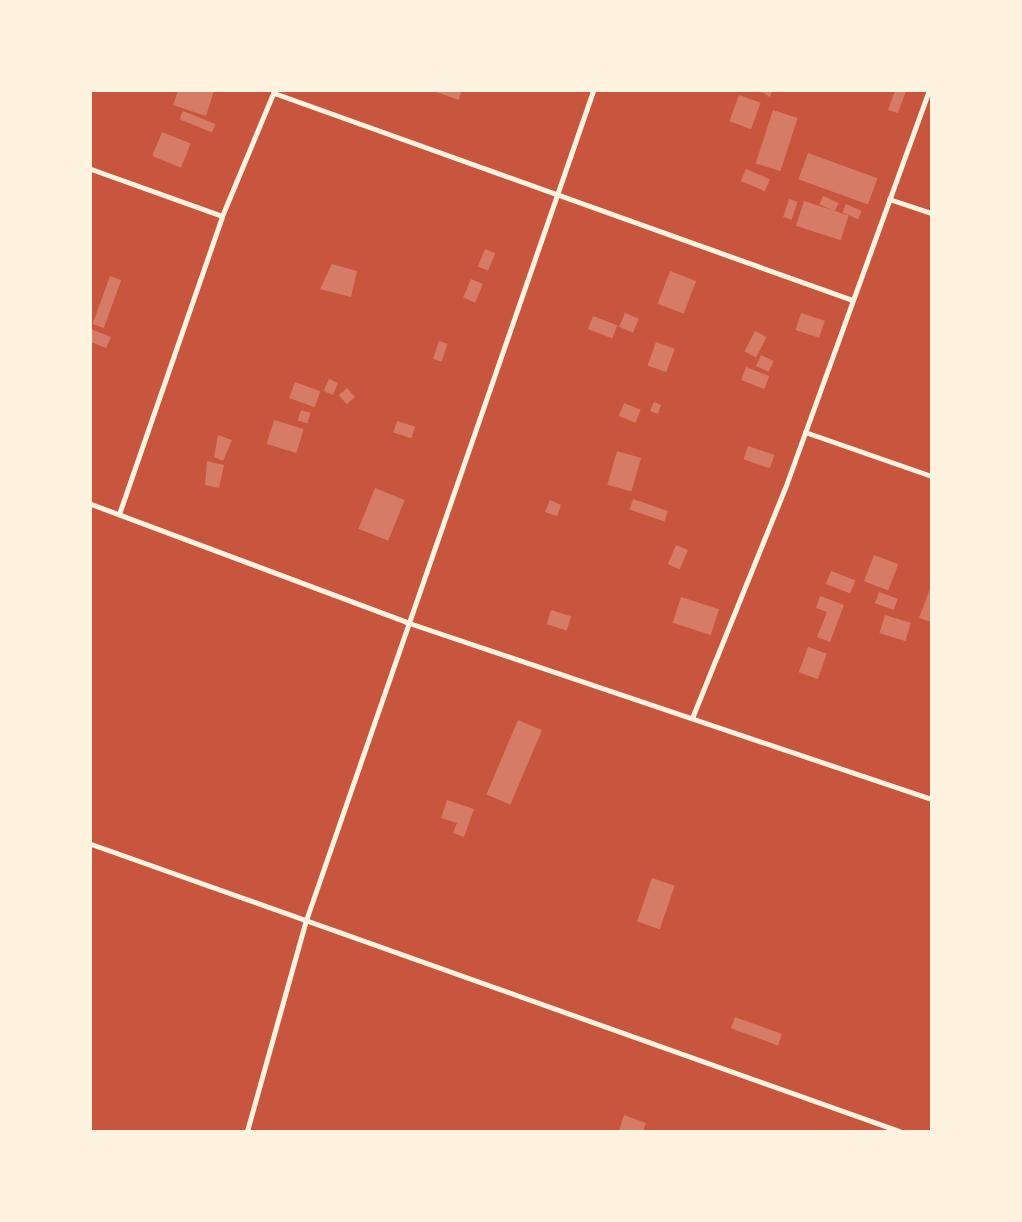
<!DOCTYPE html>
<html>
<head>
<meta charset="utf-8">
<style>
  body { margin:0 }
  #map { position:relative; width:1022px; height:1222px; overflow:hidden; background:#c8553d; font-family:"Varela Round",sans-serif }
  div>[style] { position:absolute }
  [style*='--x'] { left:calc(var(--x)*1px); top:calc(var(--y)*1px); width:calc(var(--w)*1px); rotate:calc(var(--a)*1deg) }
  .building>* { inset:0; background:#d67c66; transform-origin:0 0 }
  .minor>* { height:5px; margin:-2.5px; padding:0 2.5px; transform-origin:2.5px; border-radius:2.5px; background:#fff3e0 }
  span { translate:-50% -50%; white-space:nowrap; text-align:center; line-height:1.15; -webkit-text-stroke:5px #fff3e0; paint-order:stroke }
  .frame { position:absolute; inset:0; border:92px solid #fff3e0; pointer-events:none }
</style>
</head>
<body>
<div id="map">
  <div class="building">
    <div style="clip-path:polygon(178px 91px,214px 91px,206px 116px,173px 105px)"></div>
    <div style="clip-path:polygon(433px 91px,461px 91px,459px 100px)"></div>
    <div style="clip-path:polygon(760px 91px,772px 91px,770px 97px)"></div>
    <div style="clip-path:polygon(895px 91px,906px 91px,898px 113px,888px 110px)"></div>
    <div style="left:739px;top:95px;width:23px;height:28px;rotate:20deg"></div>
    <div style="left:773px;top:110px;width:26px;height:56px;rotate:18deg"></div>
    <div style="left:183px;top:111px;width:35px;height:9px;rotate:22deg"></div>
    <div style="left:162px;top:132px;width:31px;height:26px;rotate:22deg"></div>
    <div style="left:808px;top:153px;width:74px;height:28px;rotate:20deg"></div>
    <div style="left:746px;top:169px;width:26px;height:13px;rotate:23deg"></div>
    <div style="left:823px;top:196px;width:17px;height:9px;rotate:24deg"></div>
    <div style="left:789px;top:199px;width:9px;height:19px;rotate:18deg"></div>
    <div style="left:804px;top:201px;width:47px;height:26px;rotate:18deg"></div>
    <div style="left:846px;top:204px;width:17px;height:9px;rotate:24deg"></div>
    <div style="left:485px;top:249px;width:11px;height:19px;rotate:22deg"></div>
    <div style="clip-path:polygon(332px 264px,357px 271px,351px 297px,320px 289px)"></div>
    <div style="left:670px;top:271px;width:28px;height:35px;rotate:21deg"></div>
    <div style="left:110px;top:276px;width:12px;height:51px;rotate:20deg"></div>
    <div style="left:471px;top:279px;width:13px;height:20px;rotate:23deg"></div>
    <div style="left:625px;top:313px;width:15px;height:15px;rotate:23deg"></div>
    <div style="left:801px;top:313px;width:25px;height:18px;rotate:18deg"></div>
    <div style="left:593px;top:316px;width:26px;height:14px;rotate:21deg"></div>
    <div style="clip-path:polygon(91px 329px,111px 337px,106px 348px,91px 342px)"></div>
    <div style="left:755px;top:331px;width:13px;height:23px;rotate:27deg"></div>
    <div style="left:439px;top:341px;width:9px;height:19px;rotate:18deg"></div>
    <div style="left:656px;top:342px;width:20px;height:25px;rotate:20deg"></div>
    <div style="left:761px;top:355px;width:14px;height:12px;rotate:25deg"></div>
    <div style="left:746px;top:367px;width:25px;height:14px;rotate:21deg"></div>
    <div style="left:329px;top:379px;width:10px;height:13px;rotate:24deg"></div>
    <div style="left:295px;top:382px;width:27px;height:17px;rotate:20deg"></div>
    <div style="left:347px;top:388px;width:12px;height:11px;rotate:48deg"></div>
    <div style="clip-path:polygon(654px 402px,661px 405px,658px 414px,650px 411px)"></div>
    <div style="left:624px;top:403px;width:18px;height:14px;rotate:22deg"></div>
    <div style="left:301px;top:410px;width:10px;height:11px;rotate:17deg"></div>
    <div style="left:274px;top:420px;width:31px;height:25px;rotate:17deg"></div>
    <div style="left:397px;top:421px;width:19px;height:12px;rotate:18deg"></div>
    <div style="clip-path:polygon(218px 435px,232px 440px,223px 461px,214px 457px)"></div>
    <div style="left:748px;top:446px;width:28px;height:14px;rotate:19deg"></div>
    <div style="left:617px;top:451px;width:25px;height:35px;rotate:16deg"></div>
    <div style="clip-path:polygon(207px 461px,224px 465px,219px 488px,205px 485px)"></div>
    <div style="left:375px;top:488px;width:32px;height:44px;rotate:22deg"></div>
    <div style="left:633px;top:499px;width:37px;height:11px;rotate:19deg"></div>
    <div style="clip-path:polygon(550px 500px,561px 505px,557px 516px,545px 512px)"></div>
    <div style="left:676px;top:545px;width:13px;height:21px;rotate:23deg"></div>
    <div style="left:874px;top:555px;width:26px;height:28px;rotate:21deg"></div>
    <div style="left:831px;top:571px;width:26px;height:14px;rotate:21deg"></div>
    <div style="clip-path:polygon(931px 586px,931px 622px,919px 618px)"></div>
    <div style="left:879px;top:592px;width:20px;height:12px;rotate:20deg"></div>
    <div style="clip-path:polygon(820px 596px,844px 605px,830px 642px,817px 637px,827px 612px,816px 608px)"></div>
    <div style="left:681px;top:597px;width:40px;height:27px;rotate:18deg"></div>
    <div style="left:551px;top:610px;width:21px;height:15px;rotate:17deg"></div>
    <div style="left:885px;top:615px;width:27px;height:19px;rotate:17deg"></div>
    <div style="left:808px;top:647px;width:20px;height:27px;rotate:20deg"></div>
    <div style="left:518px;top:720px;width:26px;height:81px;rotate:23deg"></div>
    <div style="clip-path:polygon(447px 800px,474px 809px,464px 837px,453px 833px,457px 823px,441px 818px)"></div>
    <div style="left:652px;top:878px;width:24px;height:46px;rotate:19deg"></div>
    <div style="left:735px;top:1017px;width:50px;height:12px;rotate:20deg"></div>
    <div style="clip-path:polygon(624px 1115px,646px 1123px,643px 1131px,619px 1131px)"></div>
  </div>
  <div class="minor">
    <div style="--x:274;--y:93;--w:614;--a:19.7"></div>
    <div style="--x:91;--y:169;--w:139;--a:19.7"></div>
    <div style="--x:889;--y:199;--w:44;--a:18.4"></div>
    <div style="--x:805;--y:432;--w:133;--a:19.2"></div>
    <div style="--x:91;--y:504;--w:336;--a:20.5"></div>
    <div style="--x:406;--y:622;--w:554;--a:18.63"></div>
    <div style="--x:119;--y:514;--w:315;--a:-70.9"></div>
    <div style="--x:222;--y:216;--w:135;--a:-67.4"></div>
    <div style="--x:692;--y:718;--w:248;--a:-68"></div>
    <div style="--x:785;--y:488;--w:422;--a:-70.1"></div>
    <div style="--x:91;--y:844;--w:857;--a:19.55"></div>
    <div style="--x:247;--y:1131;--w:216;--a:-74.4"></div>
    <div style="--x:305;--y:923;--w:880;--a:-70.91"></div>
  </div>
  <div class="frame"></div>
</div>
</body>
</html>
